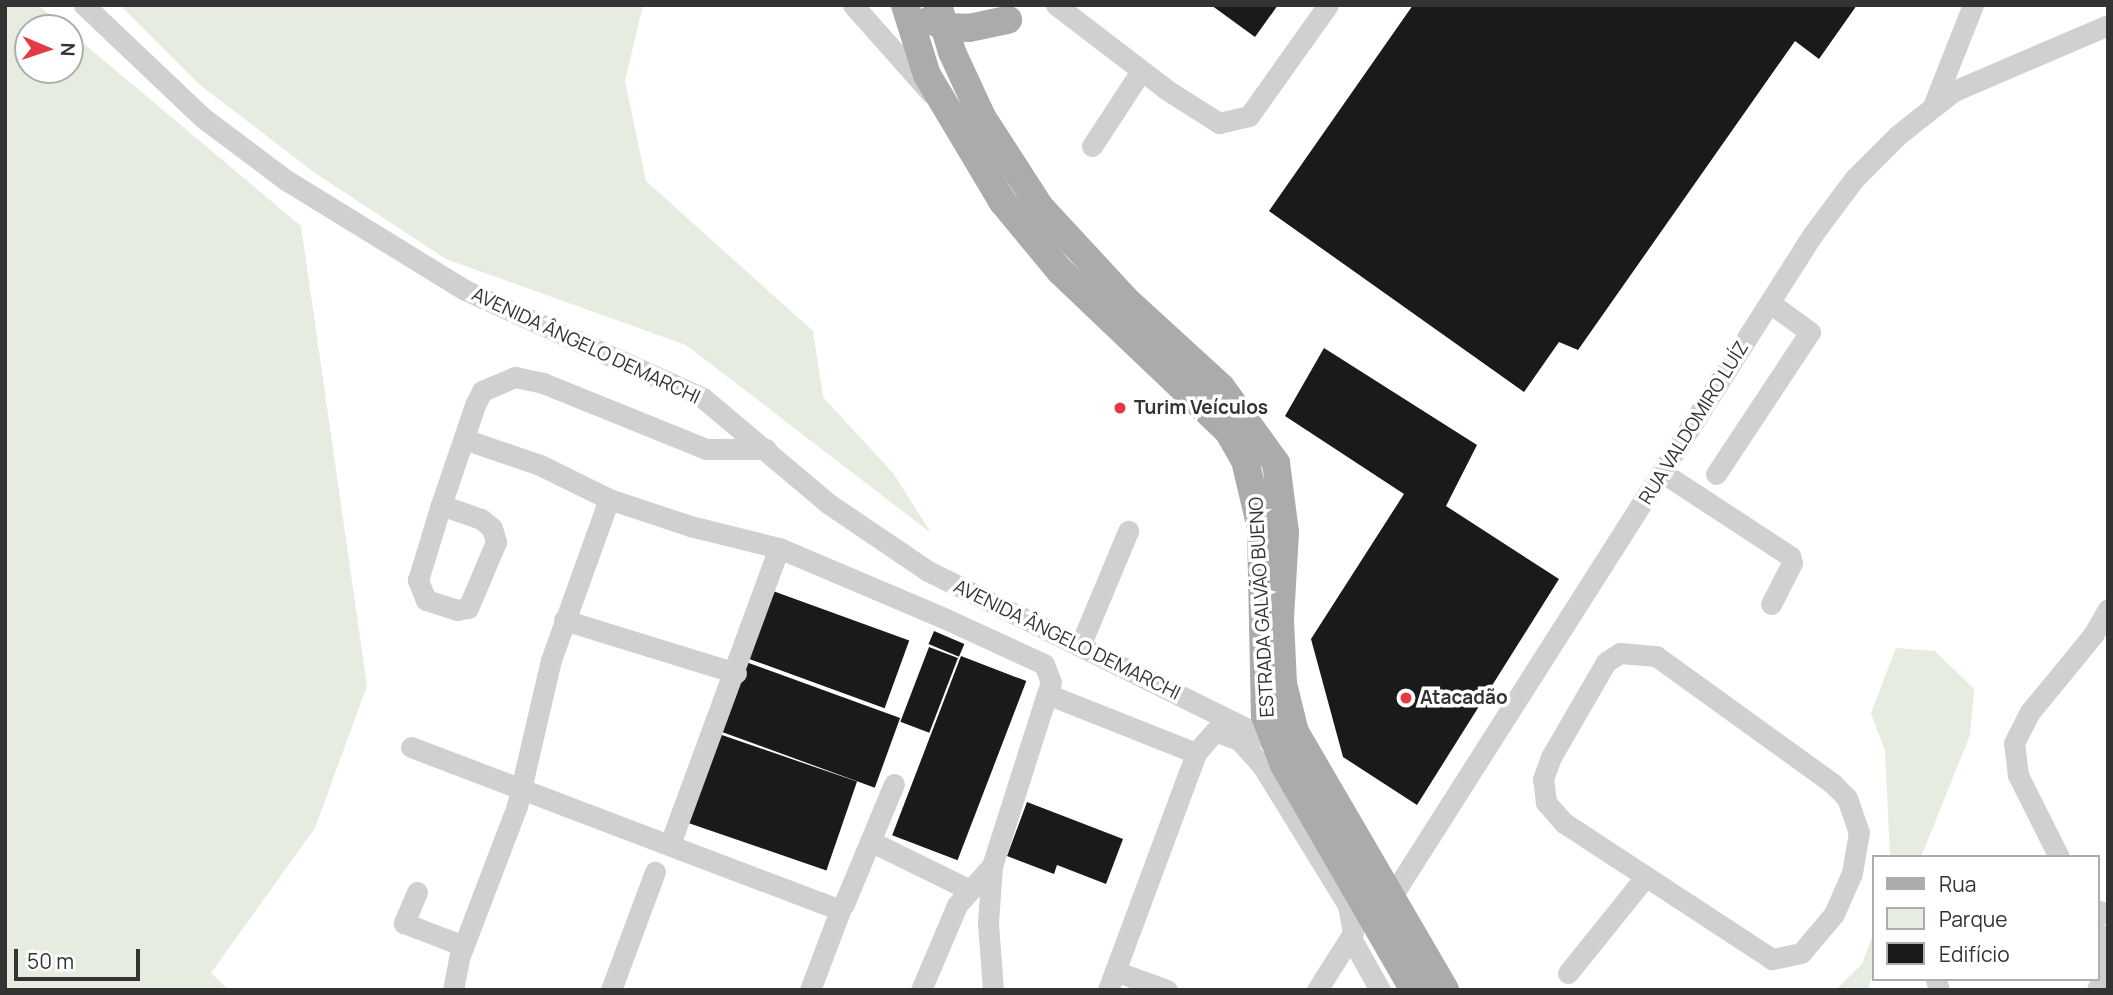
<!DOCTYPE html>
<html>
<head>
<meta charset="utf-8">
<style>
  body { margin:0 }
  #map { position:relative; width:2113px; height:995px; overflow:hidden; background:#fff; font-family:Manrope,sans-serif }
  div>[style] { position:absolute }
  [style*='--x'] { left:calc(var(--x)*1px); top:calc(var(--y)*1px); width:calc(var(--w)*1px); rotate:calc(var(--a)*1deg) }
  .green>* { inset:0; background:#e6ecdf }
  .building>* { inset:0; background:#1a1a1a; transform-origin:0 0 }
  .minor>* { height:21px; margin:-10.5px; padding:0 10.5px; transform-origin:10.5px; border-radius:10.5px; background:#d0d0d0 }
  .major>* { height:28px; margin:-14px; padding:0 14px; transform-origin:14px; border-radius:14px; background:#ababab }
  .dots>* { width:19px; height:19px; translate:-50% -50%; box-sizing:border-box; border:4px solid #fff; border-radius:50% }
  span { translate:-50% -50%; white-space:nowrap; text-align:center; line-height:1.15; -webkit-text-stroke:7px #fff; paint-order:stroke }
  .street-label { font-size:19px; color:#333 }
  .poi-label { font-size:19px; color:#333; font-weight:700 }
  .left { translate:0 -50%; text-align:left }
  .frame { position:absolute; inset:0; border:7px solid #333; pointer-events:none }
  .legend { position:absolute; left:1872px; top:855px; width:228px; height:126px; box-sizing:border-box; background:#fff; border:2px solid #adadad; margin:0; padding:9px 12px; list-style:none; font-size:21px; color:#333 }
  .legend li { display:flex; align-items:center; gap:14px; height:35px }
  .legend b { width:35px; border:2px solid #adadad }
  .north { position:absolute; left:14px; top:14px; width:70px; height:70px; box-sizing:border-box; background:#fff; border:2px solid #adadad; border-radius:50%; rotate:92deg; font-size:19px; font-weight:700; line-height:28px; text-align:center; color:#333 }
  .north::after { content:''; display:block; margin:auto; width:24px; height:32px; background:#e63946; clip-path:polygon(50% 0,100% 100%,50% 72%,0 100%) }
  .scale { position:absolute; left:14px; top:949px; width:126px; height:32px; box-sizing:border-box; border:4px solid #333; border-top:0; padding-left:9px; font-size:21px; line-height:24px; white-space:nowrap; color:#333; -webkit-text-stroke:5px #fff; paint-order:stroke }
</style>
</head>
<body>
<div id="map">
  <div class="green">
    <div style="clip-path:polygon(5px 5px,38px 5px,65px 28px,28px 28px,28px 70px,70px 70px,70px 32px,301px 226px,367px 686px,315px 828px,211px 973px,229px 990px,5px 990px)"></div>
    <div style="clip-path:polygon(120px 5px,643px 5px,625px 81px,646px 181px,813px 331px,823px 397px,893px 473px,931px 533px,686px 345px,446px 259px,315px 173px,200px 85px)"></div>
    <div style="clip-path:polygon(1896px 648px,1935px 651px,1974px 689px,1970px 735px,1921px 857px,1890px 857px,1885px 751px,1871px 713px)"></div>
    <div style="clip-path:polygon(1873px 935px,1873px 975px,1867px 990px,1836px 990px,1862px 964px)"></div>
  </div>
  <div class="building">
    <div style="clip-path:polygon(1211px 5px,1278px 5px,1255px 37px)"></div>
    <div style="clip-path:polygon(1413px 5px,1857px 5px,1819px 59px,1795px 41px,1578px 350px,1559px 342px,1524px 392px,1269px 211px)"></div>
    <div style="clip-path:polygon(1324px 348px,1477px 445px,1446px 506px,1559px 579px,1417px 805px,1343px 757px,1311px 639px,1404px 494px,1285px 416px)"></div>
    <div style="left:773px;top:591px;width:145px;height:72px;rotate:20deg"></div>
    <div style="left:934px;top:631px;width:33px;height:14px;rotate:23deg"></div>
    <div style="left:929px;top:647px;width:31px;height:80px;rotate:21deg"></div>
    <div style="left:961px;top:656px;width:70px;height:192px;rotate:21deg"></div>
    <div style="left:746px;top:662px;width:164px;height:74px;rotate:20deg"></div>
    <div style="left:719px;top:734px;width:146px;height:94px;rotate:19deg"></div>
    <div style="clip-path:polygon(1027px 802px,1123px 839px,1106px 884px,1057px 865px,1054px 874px,1007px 856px)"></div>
  </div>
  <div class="minor">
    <div style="--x:84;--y:5;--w:163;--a:43.5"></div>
    <div style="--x:202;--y:117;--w:105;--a:36.9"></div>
    <div style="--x:286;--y:180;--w:210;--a:31.6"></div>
    <div style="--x:465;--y:290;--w:261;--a:24.4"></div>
    <div style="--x:703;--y:398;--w:165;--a:40.1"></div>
    <div style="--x:829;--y:504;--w:120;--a:34.1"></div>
    <div style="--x:928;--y:571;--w:386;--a:26.3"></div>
    <div style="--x:1274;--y:742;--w:9;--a:-27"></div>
    <div style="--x:853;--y:5;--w:118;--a:48.4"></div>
    <div style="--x:1056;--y:5;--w:140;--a:37.4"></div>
    <div style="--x:1167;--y:90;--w:62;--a:32.4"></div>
    <div style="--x:1219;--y:123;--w:31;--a:-13"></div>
    <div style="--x:1249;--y:116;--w:136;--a:-54.6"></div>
    <div style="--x:1933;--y:106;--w:109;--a:-68.4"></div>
    <div style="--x:1092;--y:146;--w:90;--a:-56.8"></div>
    <div style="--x:464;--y:439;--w:80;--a:18.9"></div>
    <div style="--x:540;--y:465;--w:77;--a:26.2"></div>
    <div style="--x:609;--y:499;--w:85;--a:18.4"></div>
    <div style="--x:690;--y:526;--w:92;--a:13.9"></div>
    <div style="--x:779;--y:548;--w:181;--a:23"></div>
    <div style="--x:946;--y:619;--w:108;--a:24.7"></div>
    <div style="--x:1044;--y:664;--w:19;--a:69"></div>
    <div style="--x:1051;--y:682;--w:13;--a:108"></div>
    <div style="--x:1047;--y:694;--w:160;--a:21.6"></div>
    <div style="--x:1663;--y:473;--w:152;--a:33.2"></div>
    <div style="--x:1790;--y:556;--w:7;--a:74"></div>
    <div style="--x:1792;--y:563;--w:46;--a:117.1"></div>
    <div style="--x:1716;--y:474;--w:170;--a:-56.5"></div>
    <div style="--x:1810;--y:332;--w:49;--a:-144.1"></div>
    <div style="--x:441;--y:505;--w:42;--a:19.3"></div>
    <div style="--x:481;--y:519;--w:14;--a:39"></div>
    <div style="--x:492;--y:528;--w:15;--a:74"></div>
    <div style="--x:496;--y:542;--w:72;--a:113"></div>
    <div style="--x:468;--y:608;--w:11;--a:170"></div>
    <div style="--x:457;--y:610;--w:33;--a:-162"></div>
    <div style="--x:426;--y:600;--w:22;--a:-112"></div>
    <div style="--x:418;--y:580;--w:78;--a:-73"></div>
    <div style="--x:441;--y:505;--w:106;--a:-71.2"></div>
    <div style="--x:475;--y:405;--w:16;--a:-63"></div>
    <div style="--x:482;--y:391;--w:36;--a:-23"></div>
    <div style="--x:515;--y:377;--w:29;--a:12"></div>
    <div style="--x:543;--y:383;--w:176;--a:22"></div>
    <div style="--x:706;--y:449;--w:60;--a:0"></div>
    <div style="--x:564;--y:620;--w:180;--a:17.1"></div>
    <div style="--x:1080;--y:646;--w:125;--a:-67.3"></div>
    <div style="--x:1620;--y:653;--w:36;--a:5"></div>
    <div style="--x:1656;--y:656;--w:217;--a:35.8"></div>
    <div style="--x:1832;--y:783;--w:21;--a:45"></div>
    <div style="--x:1847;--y:798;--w:36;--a:71"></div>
    <div style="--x:1859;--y:832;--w:42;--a:99.7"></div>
    <div style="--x:1852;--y:873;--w:45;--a:113.7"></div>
    <div style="--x:1834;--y:914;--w:51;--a:130.2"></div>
    <div style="--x:1801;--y:953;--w:30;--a:168"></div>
    <div style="--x:1772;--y:959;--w:249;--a:-146.8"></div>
    <div style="--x:1564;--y:823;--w:28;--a:-131"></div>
    <div style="--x:1546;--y:802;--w:23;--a:-97"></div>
    <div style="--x:1543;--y:779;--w:23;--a:-70"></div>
    <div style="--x:1551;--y:757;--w:110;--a:-59.9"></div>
    <div style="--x:1606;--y:662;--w:17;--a:-33"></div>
    <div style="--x:411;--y:747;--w:456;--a:20.8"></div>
    <div style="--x:837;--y:909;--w:9;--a:-36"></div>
    <div style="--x:844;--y:904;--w:130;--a:-67.4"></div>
    <div style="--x:870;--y:841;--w:109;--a:26.1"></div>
    <div style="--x:670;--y:844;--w:315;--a:-69.8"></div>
    <div style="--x:2059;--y:857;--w:92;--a:-116.6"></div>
    <div style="--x:2018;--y:775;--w:32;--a:-97"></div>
    <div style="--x:2014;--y:743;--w:34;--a:-63"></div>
    <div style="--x:2029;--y:713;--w:101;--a:-50.6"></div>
    <div style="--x:2093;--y:635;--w:30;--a:-60"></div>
    <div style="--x:417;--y:892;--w:34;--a:113"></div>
    <div style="--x:404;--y:923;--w:64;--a:21"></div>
    <div style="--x:1385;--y:907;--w:798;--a:-57.55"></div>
    <div style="--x:1813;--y:234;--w:69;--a:-53.3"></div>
    <div style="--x:1854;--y:179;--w:62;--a:-45"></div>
    <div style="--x:1898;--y:135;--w:71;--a:-38.2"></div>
    <div style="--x:1954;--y:91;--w:168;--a:-23.2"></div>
    <div style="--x:2097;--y:910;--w:12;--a:20"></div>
    <div style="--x:2097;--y:932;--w:25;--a:63"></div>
    <div style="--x:1351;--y:938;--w:60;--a:60.9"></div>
    <div style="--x:1115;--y:971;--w:55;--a:20.1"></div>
    <div style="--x:1568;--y:973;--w:124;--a:-51.2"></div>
    <div style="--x:1936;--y:979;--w:11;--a:75"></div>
    <div style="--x:453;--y:990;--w:33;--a:-79"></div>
    <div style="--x:459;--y:958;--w:163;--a:-69.1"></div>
    <div style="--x:517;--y:806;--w:150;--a:-76.9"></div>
    <div style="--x:551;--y:660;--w:171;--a:-70.2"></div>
    <div style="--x:611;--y:990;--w:126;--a:-69.6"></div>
    <div style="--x:810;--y:990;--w:88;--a:-69.3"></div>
    <div style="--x:921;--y:990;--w:92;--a:-67"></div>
    <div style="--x:957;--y:905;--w:52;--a:-48.1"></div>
    <div style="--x:993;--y:990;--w:67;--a:-94.3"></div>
    <div style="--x:988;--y:923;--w:57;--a:-86"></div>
    <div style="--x:992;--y:866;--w:181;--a:-72.3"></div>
    <div style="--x:1108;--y:990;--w:253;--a:-69.6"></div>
    <div style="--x:1196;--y:753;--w:29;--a:-49"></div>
    <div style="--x:1215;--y:731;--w:26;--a:21"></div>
    <div style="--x:1239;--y:740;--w:36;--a:48"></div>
    <div style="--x:1263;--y:767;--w:162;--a:58.4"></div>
    <div style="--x:1348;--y:905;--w:28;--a:80"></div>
    <div style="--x:1353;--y:933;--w:67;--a:122.3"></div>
    <div style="--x:2097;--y:990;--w:31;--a:-69"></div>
  </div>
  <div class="major">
    <div style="--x:905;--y:5;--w:73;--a:72.6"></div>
    <div style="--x:927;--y:75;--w:147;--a:59.2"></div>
    <div style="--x:1002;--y:201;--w:91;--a:50.4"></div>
    <div style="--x:1060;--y:271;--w:232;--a:43.6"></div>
    <div style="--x:1228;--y:431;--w:34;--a:60"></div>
    <div style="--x:1245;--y:460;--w:70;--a:76.8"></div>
    <div style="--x:1261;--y:528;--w:188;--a:88.8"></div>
    <div style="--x:1265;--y:716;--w:53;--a:68.8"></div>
    <div style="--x:1284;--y:765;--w:260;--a:60"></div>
    <div style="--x:938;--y:5;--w:49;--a:73.4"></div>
    <div style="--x:952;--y:52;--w:72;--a:65.2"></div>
    <div style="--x:982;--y:117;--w:107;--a:57.2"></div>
    <div style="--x:1040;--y:207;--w:127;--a:47.2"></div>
    <div style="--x:1126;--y:300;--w:129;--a:42.5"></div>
    <div style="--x:1221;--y:387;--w:94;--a:54.1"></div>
    <div style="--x:1276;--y:463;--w:70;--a:82.6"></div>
    <div style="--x:1285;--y:532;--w:88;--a:93.3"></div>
    <div style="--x:1280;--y:620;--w:64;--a:87.3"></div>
    <div style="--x:1283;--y:684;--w:49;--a:76"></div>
    <div style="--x:1295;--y:732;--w:298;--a:59.8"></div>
    <div style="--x:930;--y:20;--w:17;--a:25"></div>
    <div style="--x:945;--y:27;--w:24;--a:2"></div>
    <div style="--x:969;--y:28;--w:40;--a:-12"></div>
  </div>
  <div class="dots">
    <div style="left:1120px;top:408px;background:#e63946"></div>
    <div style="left:1406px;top:698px;background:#e63946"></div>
  </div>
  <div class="street-label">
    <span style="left:586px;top:346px;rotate:25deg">AVENIDA ÂNGELO DEMARCHI</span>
    <span style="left:1694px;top:423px;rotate:-58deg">RUA VALDOMIRO LUÍZ</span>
    <span style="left:1262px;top:607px;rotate:-93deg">ESTRADA GALVÃO BUENO</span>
    <span style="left:1067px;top:640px;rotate:26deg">AVENIDA ÂNGELO DEMARCHI</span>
  </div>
  <div class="poi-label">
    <span class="left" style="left:1134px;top:408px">Turim Veículos</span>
    <span class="left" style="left:1420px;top:698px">Atacadão</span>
  </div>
  <div class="frame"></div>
  <ul class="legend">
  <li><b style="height:9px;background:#ababab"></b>Rua</li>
  <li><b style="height:19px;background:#e6ecdf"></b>Parque</li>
  <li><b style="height:19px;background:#1a1a1a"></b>Edifício</li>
  </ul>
  <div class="north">N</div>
  <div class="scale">50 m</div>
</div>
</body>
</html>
